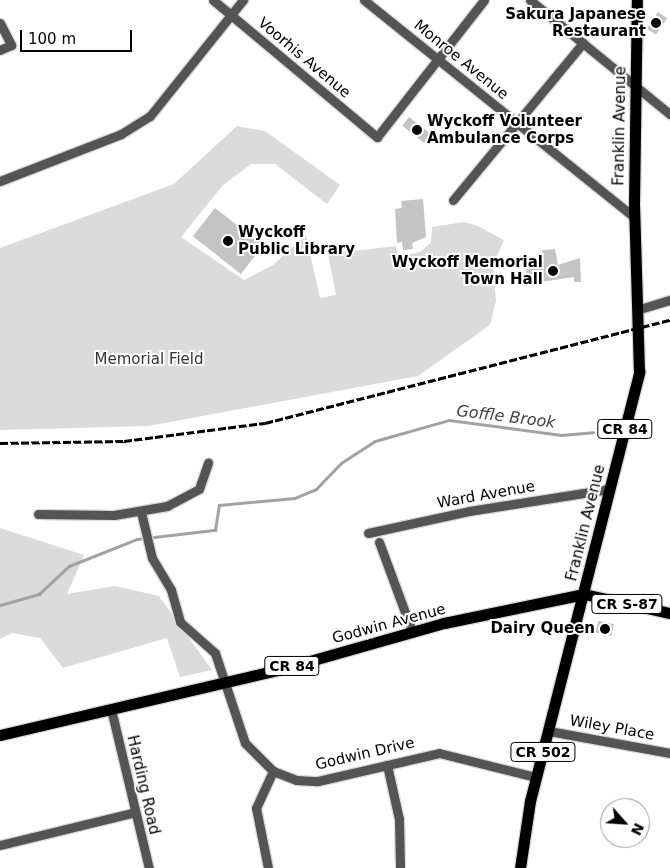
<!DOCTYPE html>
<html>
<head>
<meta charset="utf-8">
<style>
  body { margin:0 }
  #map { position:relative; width:670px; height:868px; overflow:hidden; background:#fff; font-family:"DejaVu Sans",sans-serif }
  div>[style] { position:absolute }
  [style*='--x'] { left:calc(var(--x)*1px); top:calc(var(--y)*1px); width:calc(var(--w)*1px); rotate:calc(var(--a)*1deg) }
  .green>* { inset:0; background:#dbdbdb }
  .stream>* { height:2.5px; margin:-1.25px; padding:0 1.25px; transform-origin:1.25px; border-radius:1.25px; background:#a2a2a2 }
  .building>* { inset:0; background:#c4c4c4; transform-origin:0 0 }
  .roads { filter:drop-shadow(1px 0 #dbdbdb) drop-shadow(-1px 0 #dbdbdb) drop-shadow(0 1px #dbdbdb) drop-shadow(0 -1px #dbdbdb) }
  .minor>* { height:9px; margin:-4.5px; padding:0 4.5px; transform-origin:4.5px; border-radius:4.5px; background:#545454 }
  .major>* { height:11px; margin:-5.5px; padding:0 5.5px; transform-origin:5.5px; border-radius:5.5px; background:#000 }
  .rail>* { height:2.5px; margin-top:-1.25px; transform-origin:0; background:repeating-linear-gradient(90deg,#000 0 8px,transparent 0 10.5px) }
  .dots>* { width:14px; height:14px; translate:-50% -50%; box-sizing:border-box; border:2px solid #fff; border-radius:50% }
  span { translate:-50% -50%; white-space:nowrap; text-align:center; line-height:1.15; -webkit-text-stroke:4px #fff; paint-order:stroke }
  .shield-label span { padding:1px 4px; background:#fff; border:1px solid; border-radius:4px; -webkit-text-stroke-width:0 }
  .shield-label { font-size:14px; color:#000; font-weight:700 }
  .poi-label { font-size:15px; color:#000; font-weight:700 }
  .right { translate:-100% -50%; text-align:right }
  .left { translate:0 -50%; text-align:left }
  .street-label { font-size:15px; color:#000 }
  .park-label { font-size:15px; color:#323232 }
  .water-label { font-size:16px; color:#434343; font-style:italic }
  .north { position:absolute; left:600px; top:798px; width:50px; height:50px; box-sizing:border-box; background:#fff; border:1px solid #999; border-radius:50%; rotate:116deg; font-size:14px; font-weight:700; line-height:20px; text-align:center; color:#000 }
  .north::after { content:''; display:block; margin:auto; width:18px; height:22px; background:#000; clip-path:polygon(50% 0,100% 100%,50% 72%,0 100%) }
  .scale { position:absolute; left:20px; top:30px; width:112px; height:22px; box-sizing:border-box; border:2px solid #000; border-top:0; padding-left:6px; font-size:15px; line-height:18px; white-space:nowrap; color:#000; -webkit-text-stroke:4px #fff; paint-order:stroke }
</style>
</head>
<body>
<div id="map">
  <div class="green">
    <div style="clip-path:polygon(237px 126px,265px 131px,340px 185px,327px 204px,275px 164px,251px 164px,223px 185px,181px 237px,244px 280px,273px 265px,306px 235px,320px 298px,336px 295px,328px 254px,396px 246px,398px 256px,420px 252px,431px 242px,432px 227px,464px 222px,478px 226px,504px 240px,493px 265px,496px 301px,490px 325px,418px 376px,149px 426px,0 430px,0 248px,174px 184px)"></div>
    <div style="clip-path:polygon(0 528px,84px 555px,67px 594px,115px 586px,159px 596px,212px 670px,180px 677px,167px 638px,63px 668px,40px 638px,12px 633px,0 639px)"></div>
  </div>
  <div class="stream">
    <div style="--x:0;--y:605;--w:41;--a:-15.8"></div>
    <div style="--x:39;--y:594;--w:41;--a:-43"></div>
    <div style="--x:69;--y:566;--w:73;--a:-21.7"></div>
    <div style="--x:137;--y:539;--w:79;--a:-6.6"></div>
    <div style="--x:215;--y:530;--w:25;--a:-81"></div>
    <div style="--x:219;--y:505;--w:76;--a:-5.3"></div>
    <div style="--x:295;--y:498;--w:23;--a:-23"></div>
    <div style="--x:316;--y:489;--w:36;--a:-46"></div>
    <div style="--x:341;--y:463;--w:40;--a:-32.9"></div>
    <div style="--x:375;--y:441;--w:77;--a:-15.8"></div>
    <div style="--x:449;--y:420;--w:113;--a:7.6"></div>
    <div style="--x:561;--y:435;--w:32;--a:-5"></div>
  </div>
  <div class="building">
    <div style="left:658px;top:12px;width:11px;height:20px;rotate:34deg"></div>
    <div style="left:409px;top:117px;width:28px;height:11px;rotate:38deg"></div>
    <div style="clip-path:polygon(423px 199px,426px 237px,412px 243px,413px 249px,403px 250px,402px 242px,397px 243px,395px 209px,402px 208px,401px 201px)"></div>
    <div style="left:215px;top:208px;width:61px;height:36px;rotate:38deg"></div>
    <div style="clip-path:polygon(555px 249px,558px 265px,580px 258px,581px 282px,574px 282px,574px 277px,527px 284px,526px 263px,542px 262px,542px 250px)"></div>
    <div style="left:598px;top:621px;width:16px;height:12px;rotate:11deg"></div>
  </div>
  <div class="roads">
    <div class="minor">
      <div style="--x:213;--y:0;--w:214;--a:39.9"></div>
      <div style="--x:377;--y:137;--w:174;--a:-52"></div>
      <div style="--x:364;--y:0;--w:346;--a:38.8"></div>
      <div style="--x:530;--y:0;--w:181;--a:39.2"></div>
      <div style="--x:0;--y:23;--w:25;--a:63"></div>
      <div style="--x:11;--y:45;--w:12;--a:156"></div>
      <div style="--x:0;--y:181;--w:130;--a:-21.2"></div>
      <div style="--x:121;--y:134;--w:34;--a:-32"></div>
      <div style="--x:150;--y:116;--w:149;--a:-51.3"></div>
      <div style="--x:453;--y:200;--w:204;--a:-50.4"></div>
      <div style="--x:640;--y:309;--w:31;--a:-17"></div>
      <div style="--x:141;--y:512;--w:47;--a:76.6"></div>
      <div style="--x:152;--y:558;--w:37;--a:59"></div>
      <div style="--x:171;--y:590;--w:33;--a:74"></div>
      <div style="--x:180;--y:622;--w:47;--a:41.5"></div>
      <div style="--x:215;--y:653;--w:95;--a:71.6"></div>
      <div style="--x:245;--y:743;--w:40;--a:45"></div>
      <div style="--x:273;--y:771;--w:25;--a:21"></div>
      <div style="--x:296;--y:780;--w:22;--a:3"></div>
      <div style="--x:318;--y:781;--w:124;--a:-13"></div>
      <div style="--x:439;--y:753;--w:100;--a:13.9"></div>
      <div style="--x:38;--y:514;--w:76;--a:0.8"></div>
      <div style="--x:114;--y:515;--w:54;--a:-9.6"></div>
      <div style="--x:167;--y:506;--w:36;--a:-28"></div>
      <div style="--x:199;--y:489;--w:28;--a:-71"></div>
      <div style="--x:368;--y:533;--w:103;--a:-12.3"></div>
      <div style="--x:469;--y:511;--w:142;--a:-8.9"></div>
      <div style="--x:379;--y:542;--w:95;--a:69.7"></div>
      <div style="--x:111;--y:709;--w:163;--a:76.6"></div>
      <div style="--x:549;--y:731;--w:123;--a:10.3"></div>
      <div style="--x:387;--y:765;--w:55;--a:77.5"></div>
      <div style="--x:399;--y:819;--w:49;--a:88.8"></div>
      <div style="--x:0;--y:845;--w:139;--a:-13.7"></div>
      <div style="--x:268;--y:868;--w:61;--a:-101.3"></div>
      <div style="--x:256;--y:808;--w:41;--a:-65.3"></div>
    </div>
    <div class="major">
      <div style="--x:0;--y:735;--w:293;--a:-13.2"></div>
      <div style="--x:285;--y:668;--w:165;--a:-15.8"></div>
      <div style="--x:444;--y:623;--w:143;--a:-11.7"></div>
      <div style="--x:584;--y:594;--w:88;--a:12.5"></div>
      <div style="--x:520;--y:868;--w:68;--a:-81.5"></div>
      <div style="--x:530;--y:801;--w:443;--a:-75.7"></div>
      <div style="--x:639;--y:372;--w:167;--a:-91.7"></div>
      <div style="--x:634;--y:205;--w:205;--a:-89.2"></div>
    </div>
  </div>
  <div class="rail">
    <div style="--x:0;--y:443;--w:124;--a:-0.9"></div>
    <div style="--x:124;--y:441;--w:142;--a:-7.3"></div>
    <div style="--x:265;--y:423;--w:418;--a:-14.3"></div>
  </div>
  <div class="dots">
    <div style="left:656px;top:23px;background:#000"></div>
    <div style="left:417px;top:130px;background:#000"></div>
    <div style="left:228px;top:241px;background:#000"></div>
    <div style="left:553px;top:271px;background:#000"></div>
    <div style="left:605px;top:629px;background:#000"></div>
  </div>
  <div class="shield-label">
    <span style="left:625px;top:429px">CR 84</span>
    <span style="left:627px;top:604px">CR S-87</span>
    <span style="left:292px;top:666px">CR 84</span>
    <span style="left:543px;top:752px">CR 502</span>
  </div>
  <div class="poi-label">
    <span class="right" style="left:646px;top:23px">Sakura Japanese<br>Restaurant</span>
    <span class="left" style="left:427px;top:130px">Wyckoff Volunteer<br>Ambulance Corps</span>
    <span class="left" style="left:238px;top:241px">Wyckoff<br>Public Library</span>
    <span class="right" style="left:543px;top:271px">Wyckoff Memorial<br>Town Hall</span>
    <span class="right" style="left:595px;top:629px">Dairy Queen</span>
  </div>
  <div class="street-label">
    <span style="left:304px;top:58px;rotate:40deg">Voorhis Avenue</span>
    <span style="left:461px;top:60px;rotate:39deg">Monroe Avenue</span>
    <span style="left:620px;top:126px;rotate:-89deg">Franklin Avenue</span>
    <span style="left:486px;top:495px;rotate:-10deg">Ward Avenue</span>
    <span style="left:586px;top:523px;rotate:-76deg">Franklin Avenue</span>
    <span style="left:389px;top:624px;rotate:-15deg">Godwin Avenue</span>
    <span style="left:612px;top:728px;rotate:10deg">Wiley Place</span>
    <span style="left:365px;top:754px;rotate:-13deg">Godwin Drive</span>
    <span style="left:143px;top:785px;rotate:77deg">Harding Road</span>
  </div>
  <div class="park-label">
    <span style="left:149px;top:360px">Memorial Field</span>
  </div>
  <div class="water-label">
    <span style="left:506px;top:417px;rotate:7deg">Goffle Brook</span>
  </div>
  <div class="north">N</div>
  <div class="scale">100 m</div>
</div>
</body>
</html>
